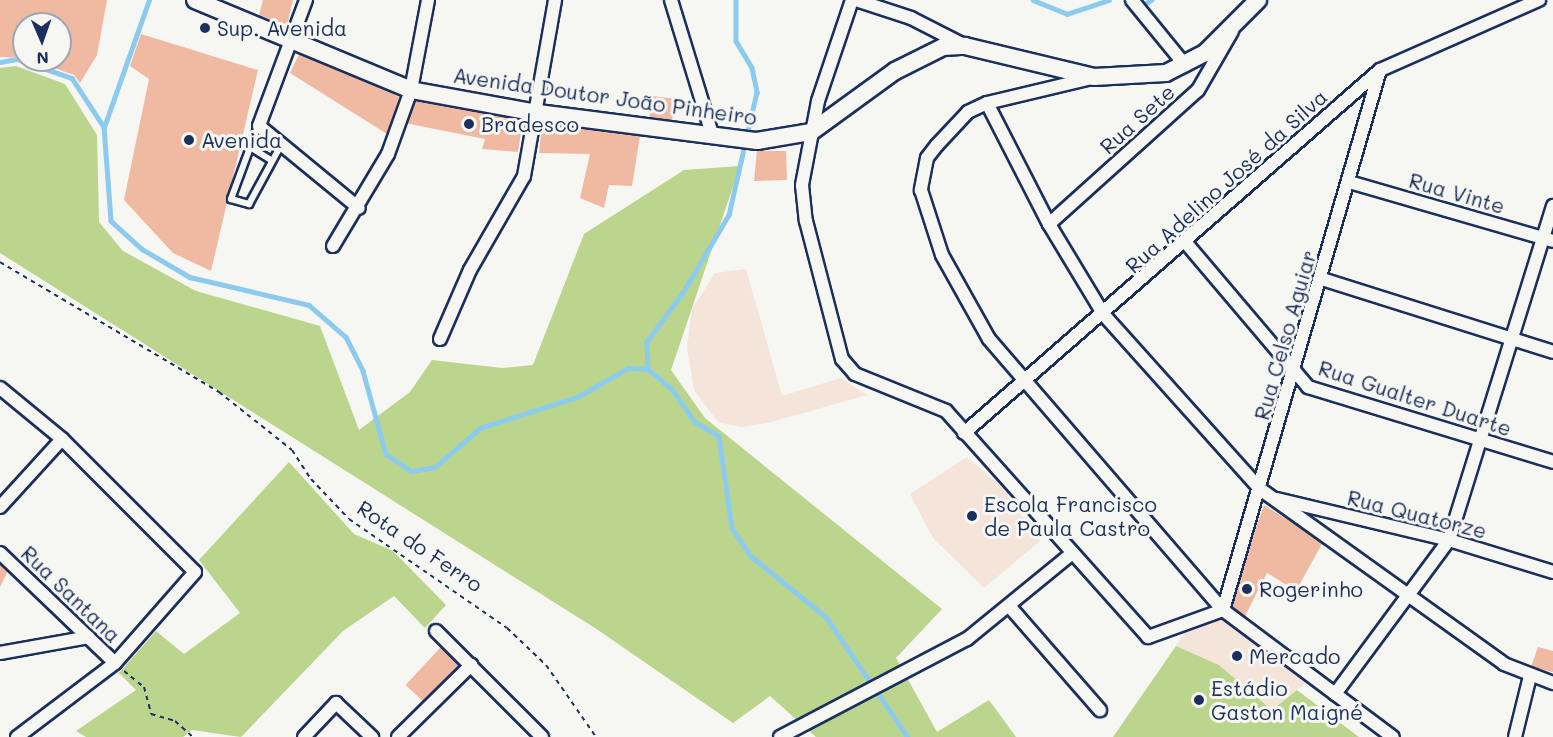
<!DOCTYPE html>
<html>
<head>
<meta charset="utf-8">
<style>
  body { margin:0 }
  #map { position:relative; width:1553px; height:737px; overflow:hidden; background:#f6f6f2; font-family:Mali,sans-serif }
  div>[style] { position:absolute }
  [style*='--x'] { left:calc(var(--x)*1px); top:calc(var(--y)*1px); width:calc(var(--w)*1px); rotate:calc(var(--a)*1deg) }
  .built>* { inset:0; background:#f4e4da }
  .green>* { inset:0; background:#bbd58c }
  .stream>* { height:4.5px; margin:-2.25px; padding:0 2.25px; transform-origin:2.25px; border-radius:2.25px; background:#8dcbee }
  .building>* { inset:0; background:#efbaa1; transform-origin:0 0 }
  .path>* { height:2px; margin-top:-1px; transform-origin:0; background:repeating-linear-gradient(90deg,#1b2f5e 0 4.5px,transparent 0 9px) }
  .roads { filter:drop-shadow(2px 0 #1b2f5e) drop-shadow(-2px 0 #1b2f5e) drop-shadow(0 2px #1b2f5e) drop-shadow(0 -2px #1b2f5e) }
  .service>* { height:6px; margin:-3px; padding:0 3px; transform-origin:3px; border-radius:3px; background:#f6f6f2 }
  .minor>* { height:12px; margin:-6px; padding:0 6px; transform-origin:6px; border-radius:6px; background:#f6f6f2 }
  .secondary>* { height:16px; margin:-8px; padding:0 8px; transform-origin:8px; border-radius:8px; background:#f6f6f2 }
  .dots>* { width:16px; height:16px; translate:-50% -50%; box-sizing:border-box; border:3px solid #f6f6f2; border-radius:50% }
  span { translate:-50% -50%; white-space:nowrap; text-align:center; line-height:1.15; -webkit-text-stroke:6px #f6f6f2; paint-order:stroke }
  .poi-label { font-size:21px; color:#1b2f5e }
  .left { translate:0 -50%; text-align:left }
  .street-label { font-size:21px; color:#1b2f5e }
  .north { position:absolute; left:12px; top:12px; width:60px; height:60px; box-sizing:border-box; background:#f6f6f2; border:2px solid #9ea6b7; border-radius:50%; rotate:178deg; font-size:16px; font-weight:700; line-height:24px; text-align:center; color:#1b2f5e }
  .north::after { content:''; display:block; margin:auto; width:21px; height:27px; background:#1b2f5e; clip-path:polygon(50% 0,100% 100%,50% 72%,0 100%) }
</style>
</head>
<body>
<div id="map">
  <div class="built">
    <div style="clip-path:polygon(746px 269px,782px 396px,841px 378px,867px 395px,771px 422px,741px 427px,718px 422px,694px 390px,687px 348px,692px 309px,715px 273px)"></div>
    <div style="clip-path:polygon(967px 457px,999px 484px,1040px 541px,984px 588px,933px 538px,910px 494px)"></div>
    <div style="clip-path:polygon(1224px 618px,1309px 680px,1272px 710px,1219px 665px,1176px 646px,1189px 625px)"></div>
  </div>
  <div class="green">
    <div style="clip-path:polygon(16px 66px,65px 84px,97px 135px,99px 222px,123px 251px,196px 291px,320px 326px,359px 430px,410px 392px,432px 360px,502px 368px,533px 365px,584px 234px,684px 170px,740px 166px,671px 370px,705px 418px,942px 609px,896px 658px,937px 732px,989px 700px,1016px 737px,816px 737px,770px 696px,733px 723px,595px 628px,0 253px,0 68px)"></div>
    <div style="clip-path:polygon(289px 462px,354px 534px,393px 551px,446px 605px,425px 628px,394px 596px,343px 631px,241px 737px,192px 730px,183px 737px,86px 737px,76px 731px,136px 690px,119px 673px,156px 631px,184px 654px,240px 613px,199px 560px)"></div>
    <div style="clip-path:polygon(1176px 646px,1219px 665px,1272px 710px,1297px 690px,1359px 737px,1113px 737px)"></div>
  </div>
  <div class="stream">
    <div style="--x:736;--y:0;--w:41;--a:90"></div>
    <div style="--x:736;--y:41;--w:31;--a:59"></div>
    <div style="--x:752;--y:68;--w:25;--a:78"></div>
    <div style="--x:757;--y:92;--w:126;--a:102.8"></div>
    <div style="--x:729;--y:215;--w:91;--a:120.5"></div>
    <div style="--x:683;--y:293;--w:61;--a:126.3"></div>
    <div style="--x:647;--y:342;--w:27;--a:88"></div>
    <div style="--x:648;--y:369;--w:31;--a:40"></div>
    <div style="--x:672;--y:389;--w:40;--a:55.1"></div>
    <div style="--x:695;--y:422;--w:28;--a:30"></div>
    <div style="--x:719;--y:436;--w:93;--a:82"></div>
    <div style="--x:732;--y:528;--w:34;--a:56"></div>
    <div style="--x:751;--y:556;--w:97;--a:39.1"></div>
    <div style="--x:826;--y:617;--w:145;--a:55.7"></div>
    <div style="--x:1033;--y:0;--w:37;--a:22"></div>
    <div style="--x:1067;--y:14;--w:44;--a:-18.4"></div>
    <div style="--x:1141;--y:6;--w:12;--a:-31"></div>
    <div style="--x:0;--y:62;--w:17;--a:-10"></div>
    <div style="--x:17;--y:59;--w:58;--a:19.1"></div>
    <div style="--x:72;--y:78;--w:59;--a:56.9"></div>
    <div style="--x:104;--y:127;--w:94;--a:85.7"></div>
    <div style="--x:111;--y:221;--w:42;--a:42.1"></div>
    <div style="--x:142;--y:249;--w:56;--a:30.3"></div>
    <div style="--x:190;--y:277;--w:122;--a:13.2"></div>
    <div style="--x:309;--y:305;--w:49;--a:40.9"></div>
    <div style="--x:346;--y:337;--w:38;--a:63"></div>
    <div style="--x:363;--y:371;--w:86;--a:74.5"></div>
    <div style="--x:386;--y:454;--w:30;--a:34"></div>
    <div style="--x:411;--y:471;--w:24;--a:-9"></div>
    <div style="--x:435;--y:467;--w:60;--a:-40.9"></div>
    <div style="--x:480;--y:428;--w:102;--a:-17.7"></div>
    <div style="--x:577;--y:397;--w:59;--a:-29.6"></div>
    <div style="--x:628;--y:368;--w:20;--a:3"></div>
    <div style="--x:104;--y:127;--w:135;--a:-70.5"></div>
  </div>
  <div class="building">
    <div style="clip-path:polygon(0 0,107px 0,97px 55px,80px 83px,74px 75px,32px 60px,60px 60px,60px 24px,24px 24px,24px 58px,0 57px)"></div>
    <div style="clip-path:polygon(263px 0,293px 0,287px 25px,259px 15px)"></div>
    <div style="clip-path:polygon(141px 34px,258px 70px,211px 271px,173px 253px,124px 200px,149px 79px,130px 66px)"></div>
    <div style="clip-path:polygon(301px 50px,399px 97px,387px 134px,290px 73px)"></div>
    <div style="left:652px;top:96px;width:23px;height:23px;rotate:7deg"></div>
    <div style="clip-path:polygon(413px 99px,523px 119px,518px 152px,482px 149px,485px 139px,405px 123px)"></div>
    <div style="clip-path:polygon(542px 124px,640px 136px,632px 186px,609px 185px,604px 208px,580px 198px,590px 154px,539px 153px)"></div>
    <div style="clip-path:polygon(757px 151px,786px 151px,787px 180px,754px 181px)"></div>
    <div style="clip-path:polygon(1264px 505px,1323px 542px,1296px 591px,1267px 573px,1245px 616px,1228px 606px)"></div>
    <div style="clip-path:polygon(0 562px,9px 569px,0 587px)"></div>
    <div style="left:441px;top:647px;width:25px;height:52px;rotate:43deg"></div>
    <div style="clip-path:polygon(1538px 647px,1553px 651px,1553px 672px,1531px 667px)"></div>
  </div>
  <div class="path">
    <div style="--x:0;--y:262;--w:255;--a:30.7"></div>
    <div style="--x:219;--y:392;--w:93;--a:38.5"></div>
    <div style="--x:292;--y:450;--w:35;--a:57"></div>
    <div style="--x:311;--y:479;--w:55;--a:46.5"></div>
    <div style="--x:349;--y:519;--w:192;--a:34.6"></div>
    <div style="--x:507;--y:628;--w:54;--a:43.5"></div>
    <div style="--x:546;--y:665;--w:88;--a:55.2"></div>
    <div style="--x:124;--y:671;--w:26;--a:39"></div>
    <div style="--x:144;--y:687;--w:28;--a:75"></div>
    <div style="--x:151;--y:714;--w:25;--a:16"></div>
    <div style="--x:175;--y:721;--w:24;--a:42"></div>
  </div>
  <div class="roads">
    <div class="service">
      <div style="--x:258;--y:126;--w:78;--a:110.3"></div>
      <div style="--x:231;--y:199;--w:19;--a:16"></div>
      <div style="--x:249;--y:204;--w:65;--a:-61.5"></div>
      <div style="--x:250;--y:147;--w:26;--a:32"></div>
    </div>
    <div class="minor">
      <div style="--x:306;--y:0;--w:134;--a:110.5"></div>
      <div style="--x:259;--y:126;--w:129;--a:39.4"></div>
      <div style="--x:671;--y:0;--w:143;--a:73"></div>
      <div style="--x:852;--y:0;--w:107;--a:108.6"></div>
      <div style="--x:818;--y:101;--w:86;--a:100.8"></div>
      <div style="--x:802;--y:185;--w:36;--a:84"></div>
      <div style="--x:806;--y:221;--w:143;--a:75.4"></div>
      <div style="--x:842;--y:359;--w:20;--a:49"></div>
      <div style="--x:855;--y:374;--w:98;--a:22.1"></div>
      <div style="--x:946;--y:411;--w:303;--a:48.2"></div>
      <div style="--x:1148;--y:637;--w:80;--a:-19.8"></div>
      <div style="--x:1223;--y:610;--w:562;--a:-73.79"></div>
      <div style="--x:856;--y:0;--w:58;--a:18.1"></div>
      <div style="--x:911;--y:18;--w:59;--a:27"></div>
      <div style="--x:1132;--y:0;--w:84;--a:50.8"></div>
      <div style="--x:1092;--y:78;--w:108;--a:166.6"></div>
      <div style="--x:987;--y:103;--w:21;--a:155"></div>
      <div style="--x:968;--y:112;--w:45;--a:133.2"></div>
      <div style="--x:937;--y:145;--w:16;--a:128"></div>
      <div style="--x:927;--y:158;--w:33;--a:101"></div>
      <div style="--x:921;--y:190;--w:68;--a:72.1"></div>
      <div style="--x:942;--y:255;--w:96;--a:60.8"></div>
      <div style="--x:989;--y:339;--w:358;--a:49.2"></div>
      <div style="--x:1223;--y:610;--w:212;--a:36.8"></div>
      <div style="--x:987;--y:103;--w:136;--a:62.9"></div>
      <div style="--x:1049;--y:224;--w:106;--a:58.9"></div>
      <div style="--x:1104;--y:315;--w:234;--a:48.1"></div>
      <div style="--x:1260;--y:489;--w:300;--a:35.6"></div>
      <div style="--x:1504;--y:664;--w:53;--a:21.2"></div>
      <div style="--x:1349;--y:182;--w:212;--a:16.1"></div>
      <div style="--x:1049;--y:224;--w:200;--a:-42"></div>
      <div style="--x:1198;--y:90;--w:68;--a:-60"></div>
      <div style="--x:1186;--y:243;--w:189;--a:49.7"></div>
      <div style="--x:1308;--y:387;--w:256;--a:17"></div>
      <div style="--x:333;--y:246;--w:107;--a:-59.1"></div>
      <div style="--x:388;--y:154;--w:68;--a:-70.2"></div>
      <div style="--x:411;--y:90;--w:92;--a:-79.3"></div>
      <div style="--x:1322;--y:279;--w:242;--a:17.5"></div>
      <div style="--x:440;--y:339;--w:75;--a:-66.5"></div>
      <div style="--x:470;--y:270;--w:108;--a:-60.1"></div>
      <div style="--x:524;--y:176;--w:179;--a:-80"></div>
      <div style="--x:0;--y:388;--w:80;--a:39.4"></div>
      <div style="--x:62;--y:439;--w:188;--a:45"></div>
      <div style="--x:195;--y:572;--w:121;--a:131.3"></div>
      <div style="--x:115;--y:663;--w:123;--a:142.9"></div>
      <div style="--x:964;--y:433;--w:552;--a:-41.11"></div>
      <div style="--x:1380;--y:70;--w:174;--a:-23.8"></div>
      <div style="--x:1277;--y:499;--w:177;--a:13.4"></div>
      <div style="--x:1449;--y:540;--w:109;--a:17.1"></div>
      <div style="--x:0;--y:507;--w:92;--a:-47.6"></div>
      <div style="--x:0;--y:553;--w:159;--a:43.7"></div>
      <div style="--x:1010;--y:607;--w:137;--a:48.9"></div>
      <div style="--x:436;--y:631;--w:150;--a:45"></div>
      <div style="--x:0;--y:653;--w:90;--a:-10.2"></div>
      <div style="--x:1335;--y:694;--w:192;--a:-53.5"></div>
      <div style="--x:1449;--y:540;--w:350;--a:-72.7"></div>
      <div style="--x:304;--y:737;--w:47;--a:-46.7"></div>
      <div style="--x:336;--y:703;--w:50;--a:43.4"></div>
      <div style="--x:398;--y:737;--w:103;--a:-44.6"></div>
      <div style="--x:780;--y:737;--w:211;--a:-27.7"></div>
      <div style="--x:967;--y:639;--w:133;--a:-39.2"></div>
      <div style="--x:1515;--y:737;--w:63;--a:-76.2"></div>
    </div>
    <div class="secondary">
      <div style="--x:195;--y:0;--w:234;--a:22.6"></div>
      <div style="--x:411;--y:90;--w:129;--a:10.3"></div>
      <div style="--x:538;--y:113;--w:221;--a:7.3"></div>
      <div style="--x:757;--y:141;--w:55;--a:-9.5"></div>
      <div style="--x:811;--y:132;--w:104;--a:-36"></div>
      <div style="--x:895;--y:71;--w:54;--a:-26.6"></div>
      <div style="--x:943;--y:47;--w:22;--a:-3"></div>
      <div style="--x:965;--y:46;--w:133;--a:13.5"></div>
      <div style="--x:1094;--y:77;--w:72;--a:-3.2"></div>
      <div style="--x:1166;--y:73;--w:44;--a:-27.1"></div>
      <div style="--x:1205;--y:53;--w:75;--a:-45"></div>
    </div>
  </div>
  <div class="dots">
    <div style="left:205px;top:28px;background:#1b2f5e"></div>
    <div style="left:469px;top:124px;background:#1b2f5e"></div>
    <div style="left:189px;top:140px;background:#1b2f5e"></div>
    <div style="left:972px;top:516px;background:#1b2f5e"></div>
    <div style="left:1247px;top:589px;background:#1b2f5e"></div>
    <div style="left:1237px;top:656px;background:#1b2f5e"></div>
    <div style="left:1199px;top:700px;background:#1b2f5e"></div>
  </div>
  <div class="poi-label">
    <span class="left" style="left:217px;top:28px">Sup. Avenida</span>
    <span class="left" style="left:481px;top:124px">Bradesco</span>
    <span class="left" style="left:201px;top:140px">Avenida</span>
    <span class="left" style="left:984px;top:516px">Escola Francisco<br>de Paula Castro</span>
    <span class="left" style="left:1259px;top:589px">Rogerinho</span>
    <span class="left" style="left:1249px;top:656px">Mercado</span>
    <span class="left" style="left:1211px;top:700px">Estádio<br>Gaston Maigné</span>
  </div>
  <div class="street-label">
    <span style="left:605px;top:96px;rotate:8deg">Avenida Doutor João Pinheiro</span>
    <span style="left:1137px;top:119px;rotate:-42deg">Rua Sete</span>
    <span style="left:1226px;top:181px;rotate:-42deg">Rua Adelino José da Silva</span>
    <span style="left:1457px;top:193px;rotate:16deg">Rua Vinte</span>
    <span style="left:1285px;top:335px;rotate:-74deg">Rua Celso Aguiar</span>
    <span style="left:1415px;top:398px;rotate:18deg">Rua Gualter Duarte</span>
    <span style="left:1417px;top:514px;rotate:14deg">Rua Quatorze</span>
    <span style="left:420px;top:546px;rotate:34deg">Rota do Ferro</span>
    <span style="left:71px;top:594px;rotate:44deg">Rua Santana</span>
  </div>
  <div class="north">N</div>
</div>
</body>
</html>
